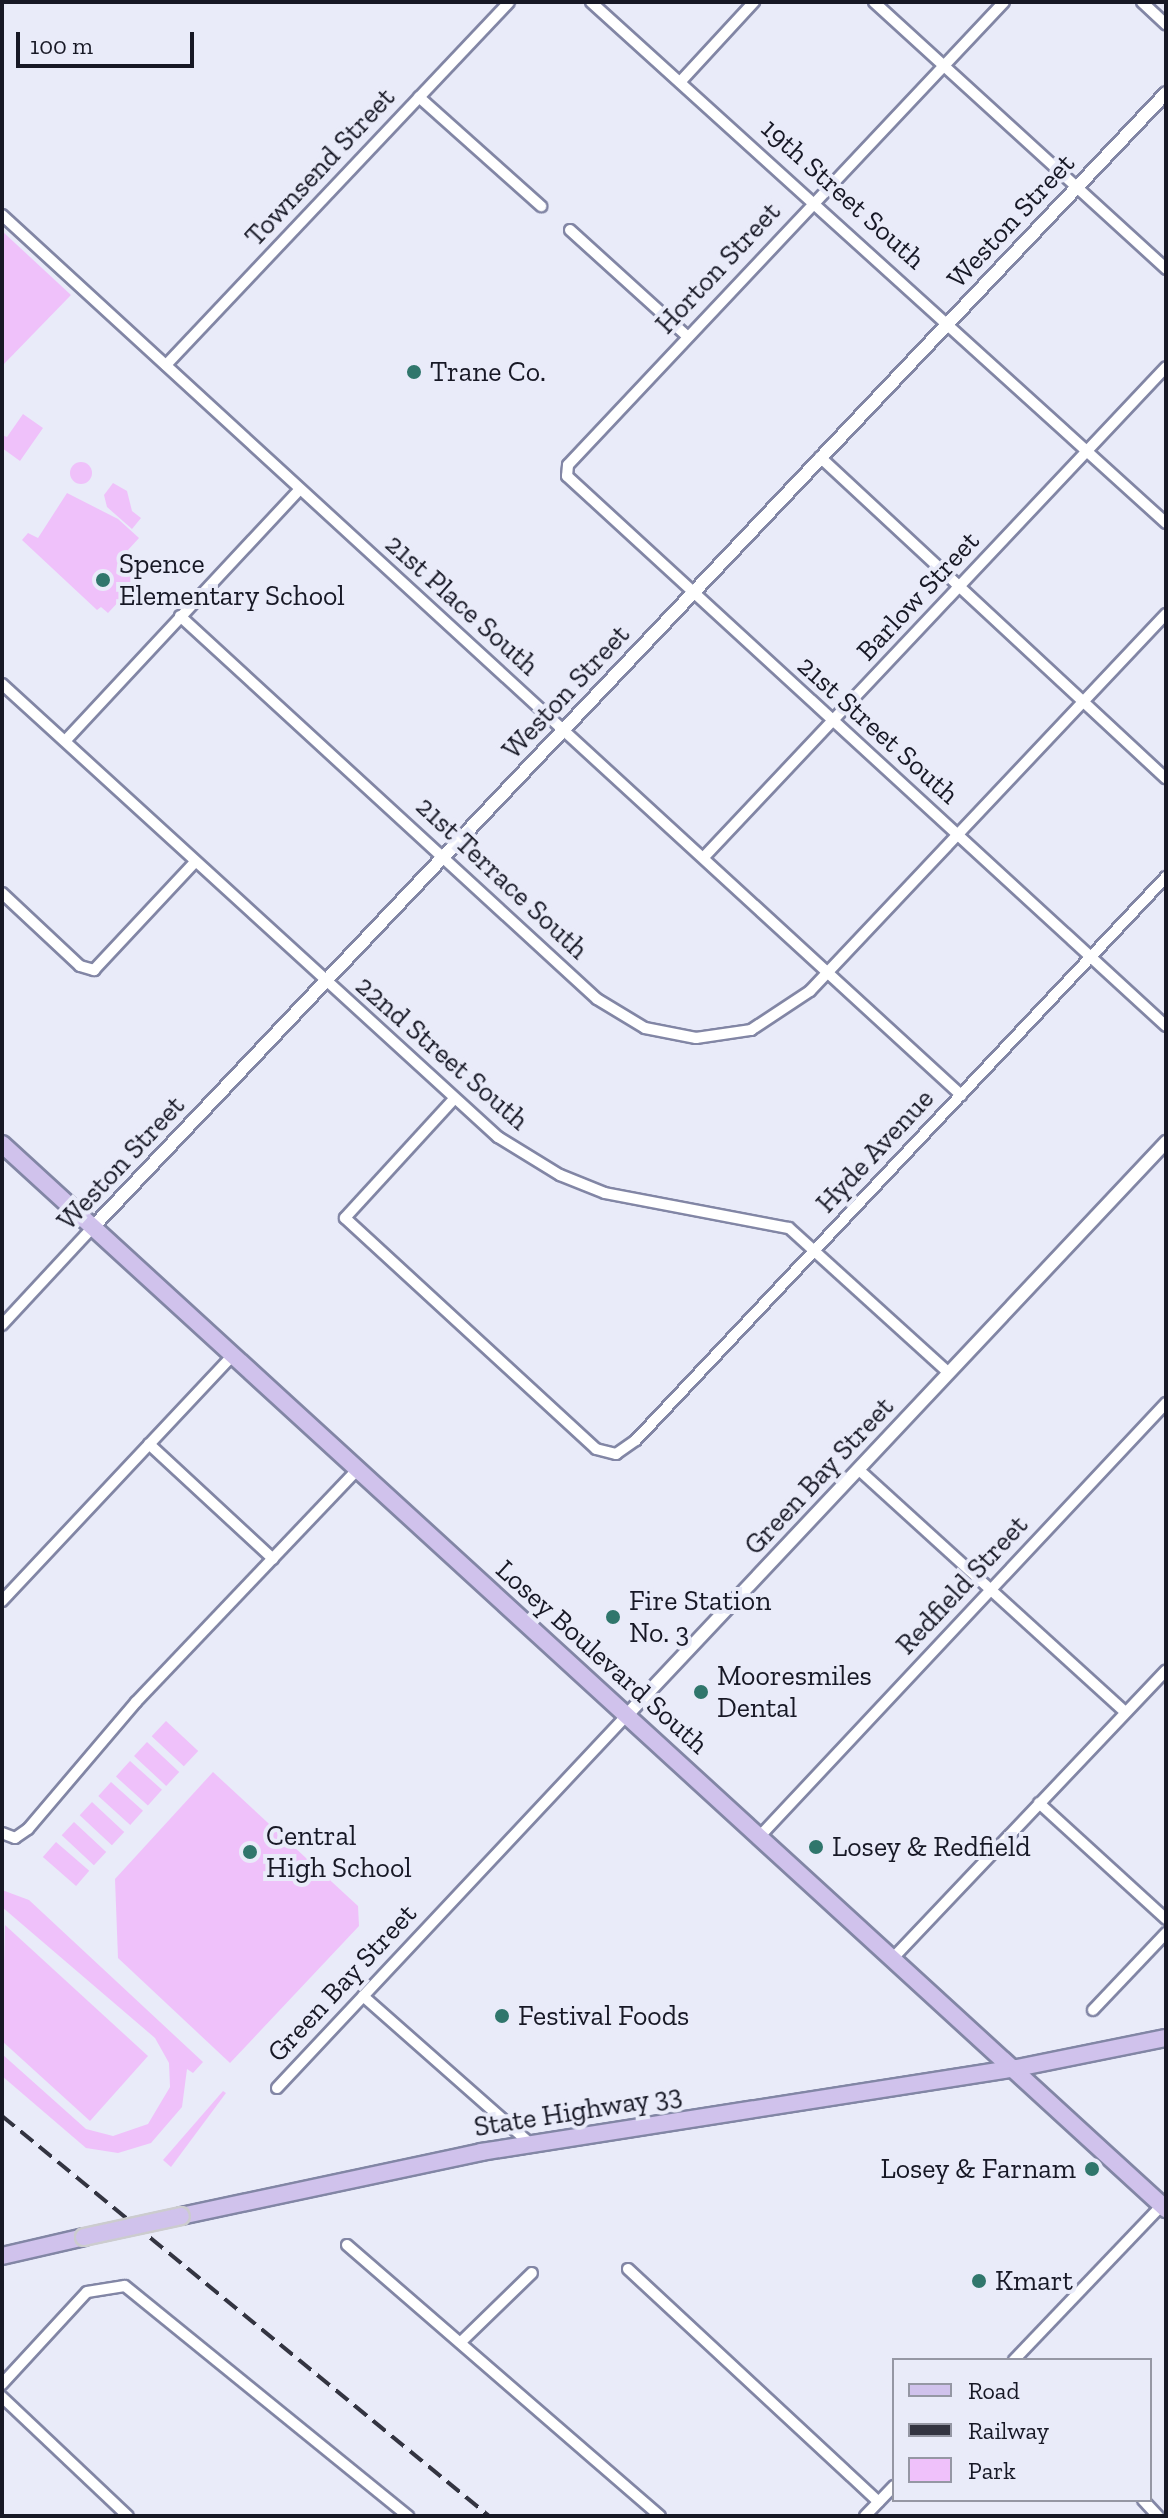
<!DOCTYPE html>
<html>
<head>
<meta charset="utf-8">
<style>
  body { margin:0 }
  #map { position:relative; width:1168px; height:2518px; overflow:hidden; background:#e9ebf9; font-family:"Zilla Slab",serif }
  div>[style] { position:absolute }
  [style*='--x'] { left:calc(var(--x)*1px); top:calc(var(--y)*1px); width:calc(var(--w)*1px); rotate:calc(var(--a)*1deg) }
  .green>* { inset:0; background:#efc1fa; transform-origin:0 0 }
  .round { border-radius:50% }
  .roads { filter:drop-shadow(2px 0 #8286a5) drop-shadow(-2px 0 #8286a5) drop-shadow(0 2px #8286a5) drop-shadow(0 -2px #8286a5) }
  .minor>* { height:10px; margin:-5px; padding:0 5px; transform-origin:5px; border-radius:5px; background:#fff }
  .tertiary>* { height:12px; margin:-6px; padding:0 6px; transform-origin:6px; border-radius:6px; background:#fff }
  .primary>* { height:16px; margin:-8px; padding:0 8px; transform-origin:8px; border-radius:8px; background:#d0c2ec }
  .rail>* { height:4px; margin-top:-2px; transform-origin:0; background:repeating-linear-gradient(90deg,#333441 0 16px,transparent 0 24px) }
  .bridges { filter:drop-shadow(2px 0 #cccccf) drop-shadow(-2px 0 #cccccf) drop-shadow(0 2px #cccccf) drop-shadow(0 -2px #cccccf) }
  .primary-bridge>* { height:16px; margin:-8px; padding:0 8px; transform-origin:8px; border-radius:8px; background:#d0c2ec }
  .dots>* { width:22px; height:22px; translate:-50% -50%; box-sizing:border-box; border:4px solid #e9ebf9; border-radius:50% }
  span { translate:-50% -50%; white-space:nowrap; text-align:center; line-height:1.15; -webkit-text-stroke:8px #e9ebf9; paint-order:stroke }
  .street-label { font-size:28px; color:#171825 }
  .poi-label { font-size:28px; color:#171825 }
  .left { translate:0 -50%; text-align:left }
  .right { translate:-100% -50%; text-align:right }
  .frame { position:absolute; inset:0; border:4px solid #171825; pointer-events:none }
  .legend { position:absolute; left:892px; top:2358px; width:260px; height:144px; box-sizing:border-box; background:#e9ebf9; border:2px solid #9597a4; margin:0; padding:10px 14px; list-style:none; font-size:24px; color:#171825 }
  .legend li { display:flex; align-items:center; gap:16px; height:40px }
  .legend b { width:40px; border:2px solid #9597a4 }
  .scale { position:absolute; left:16px; top:32px; width:178px; height:36px; box-sizing:border-box; border:4px solid #171825; border-top:0; padding-left:10px; font-size:24px; line-height:28px; white-space:nowrap; color:#171825; -webkit-text-stroke:6px #e9ebf9; paint-order:stroke }
</style>
</head>
<body>
<div id="map">
  <div class="green">
    <div style="clip-path:polygon(2px 231px,71px 295px,2px 366px)"></div>
    <div style="clip-path:polygon(23px 414px,43px 428px,20px 461px,2px 448px,2px 435px,7px 437px)"></div>
    <div class="round" style="left:70px;top:462px;width:22px;height:22px"></div>
    <div style="clip-path:polygon(113px 483px,127px 491px,132px 511px,141px 518px,132px 529px,107px 507px,104px 495px)"></div>
    <div style="clip-path:polygon(67px 493px,118px 519px,139px 538px,128px 550px,149px 569px,108px 613px,101px 607px,97px 610px,22px 540px,28px 533px,38px 538px)"></div>
    <div style="left:166px;top:1721px;width:44px;height:21px;rotate:43deg"></div>
    <div style="left:147px;top:1742px;width:44px;height:19px;rotate:43deg"></div>
    <div style="left:130px;top:1761px;width:43px;height:21px;rotate:42deg"></div>
    <div style="clip-path:polygon(213px 1772px,358px 1906px,359px 1926px,230px 2063px,118px 1958px,115px 1879px)"></div>
    <div style="left:111px;top:1782px;width:43px;height:19px;rotate:42deg"></div>
    <div style="left:92px;top:1802px;width:44px;height:18px;rotate:43deg"></div>
    <div style="left:74px;top:1822px;width:44px;height:18px;rotate:43deg"></div>
    <div style="left:56px;top:1842px;width:44px;height:20px;rotate:41deg"></div>
    <div style="clip-path:polygon(2px 1890px,29px 1900px,203px 2062px,193px 2073px,187px 2069px,182px 2107px,151px 2143px,118px 2153px,86px 2148px,2px 2076px,2px 2054px,86px 2129px,113px 2136px,148px 2124px,170px 2087px,169px 2063px,155px 2038px,2px 1907px)"></div>
    <div style="clip-path:polygon(5px 1925px,148px 2056px,90px 2121px,2px 2041px)"></div>
    <div style="clip-path:polygon(223px 2091px,226px 2093px,171px 2167px,163px 2160px)"></div>
  </div>
  <div class="roads">
    <div class="minor">
      <div style="--x:591;--y:2;--w:776;--a:42.18"></div>
      <div style="--x:874;--y:2;--w:396;--a:42.4"></div>
      <div style="--x:1004;--y:2;--w:636;--a:133.28"></div>
      <div style="--x:568;--y:465;--w:11;--a:95"></div>
      <div style="--x:567;--y:476;--w:813;--a:42.56"></div>
      <div style="--x:1142;--y:2;--w:33;--a:43"></div>
      <div style="--x:681;--y:81;--w:108;--a:-47.3"></div>
      <div style="--x:419;--y:97;--w:164;--a:41.8"></div>
      <div style="--x:2;--y:215;--w:1302;--a:42.54"></div>
      <div style="--x:570;--y:230;--w:158;--a:42.2"></div>
      <div style="--x:166;--y:365;--w:499;--a:-46.6"></div>
      <div style="--x:820;--y:457;--w:472;--a:42.9"></div>
      <div style="--x:180;--y:616;--w:566;--a:42.57"></div>
      <div style="--x:597;--y:999;--w:56;--a:31.1"></div>
      <div style="--x:645;--y:1028;--w:52;--a:11.1"></div>
      <div style="--x:696;--y:1038;--w:56;--a:-8.3"></div>
      <div style="--x:751;--y:1030;--w:71;--a:-33.5"></div>
      <div style="--x:810;--y:991;--w:519;--a:-46.64"></div>
      <div style="--x:2;--y:684;--w:672;--a:42.41"></div>
      <div style="--x:498;--y:1137;--w:73;--a:31.5"></div>
      <div style="--x:560;--y:1175;--w:48;--a:21.8"></div>
      <div style="--x:605;--y:1193;--w:187;--a:10.8"></div>
      <div style="--x:789;--y:1228;--w:216;--a:42.2"></div>
      <div style="--x:66;--y:740;--w:340;--a:-47"></div>
      <div style="--x:704;--y:857;--w:673;--a:-46.68"></div>
      <div style="--x:2;--y:893;--w:107;--a:43.1"></div>
      <div style="--x:80;--y:966;--w:15;--a:16"></div>
      <div style="--x:94;--y:970;--w:148;--a:-46.9"></div>
      <div style="--x:453;--y:1100;--w:160;--a:132.5"></div>
      <div style="--x:345;--y:1218;--w:341;--a:42.6"></div>
      <div style="--x:596;--y:1449;--w:21;--a:14"></div>
      <div style="--x:616;--y:1454;--w:24;--a:-35"></div>
      <div style="--x:636;--y:1440;--w:773;--a:-46.73"></div>
      <div style="--x:2;--y:1325;--w:134;--a:-47.1"></div>
      <div style="--x:149;--y:1444;--w:169;--a:42.8"></div>
      <div style="--x:858;--y:1469;--w:361;--a:42.3"></div>
      <div style="--x:2;--y:1601;--w:337;--a:-46.8"></div>
      <div style="--x:1039;--y:1803;--w:172;--a:42.4"></div>
      <div style="--x:2;--y:1833;--w:14;--a:21"></div>
      <div style="--x:15;--y:1838;--w:16;--a:-35"></div>
      <div style="--x:28;--y:1829;--w:167;--a:-49.6"></div>
      <div style="--x:136;--y:1702;--w:322;--a:-46.4"></div>
      <div style="--x:760;--y:1836;--w:594;--a:-46.84"></div>
      <div style="--x:894;--y:1957;--w:395;--a:-46.5"></div>
      <div style="--x:363;--y:1996;--w:224;--a:41.4"></div>
      <div style="--x:1093;--y:2010;--w:106;--a:-46.5"></div>
      <div style="--x:277;--y:2088;--w:511;--a:-46.82"></div>
      <div style="--x:347;--y:2245;--w:414;--a:40.9"></div>
      <div style="--x:628;--y:2269;--w:342;--a:42.9"></div>
      <div style="--x:463;--y:2340;--w:96;--a:-44.2"></div>
      <div style="--x:1014;--y:2360;--w:214;--a:-46.3"></div>
      <div style="--x:2;--y:2384;--w:125;--a:-47.3"></div>
      <div style="--x:87;--y:2292;--w:38;--a:-9"></div>
      <div style="--x:125;--y:2286;--w:365;--a:39.1"></div>
      <div style="--x:2;--y:2397;--w:173;--a:43.4"></div>
      <div style="--x:1143;--y:2500;--w:22;--a:47"></div>
      <div style="--x:865;--y:2516;--w:42;--a:-46"></div>
    </div>
    <div class="tertiary">
      <div style="--x:93;--y:1227;--w:1561;--a:-46.58"></div>
      <div style="--x:627;--y:1715;--w:787;--a:-46.75"></div>
    </div>
    <div class="primary">
      <div style="--x:2;--y:1144;--w:1578;--a:42.46"></div>
      <div style="--x:181;--y:2216;--w:307;--a:-12"></div>
      <div style="--x:481;--y:2152;--w:543;--a:-8.91"></div>
      <div style="--x:1017;--y:2068;--w:152;--a:-11.4"></div>
      <div style="--x:2;--y:2256;--w:84;--a:-13"></div>
    </div>
  </div>
  <div class="rail">
    <div style="--x:2;--y:2116;--w:630;--a:39.4"></div>
  </div>
  <div class="bridges">
    <div class="primary-bridge">
      <div style="--x:84;--y:2237;--w:99;--a:-12.2"></div>
    </div>
  </div>
  <div class="dots">
    <div style="left:414px;top:372px;background:#30766c"></div>
    <div style="left:103px;top:580px;background:#30766c"></div>
    <div style="left:613px;top:1617px;background:#30766c"></div>
    <div style="left:701px;top:1692px;background:#30766c"></div>
    <div style="left:816px;top:1847px;background:#30766c"></div>
    <div style="left:250px;top:1852px;background:#30766c"></div>
    <div style="left:502px;top:2016px;background:#30766c"></div>
    <div style="left:1092px;top:2169px;background:#30766c"></div>
    <div style="left:979px;top:2281px;background:#30766c"></div>
  </div>
  <div class="street-label">
    <span style="left:320px;top:167px;rotate:-47deg">Townsend Street</span>
    <span style="left:843px;top:194px;rotate:42deg">19th Street South</span>
    <span style="left:1011px;top:221px;rotate:-47deg">Weston Street</span>
    <span style="left:718px;top:268px;rotate:-47deg">Horton Street</span>
    <span style="left:918px;top:596px;rotate:-47deg">Barlow Street</span>
    <span style="left:462px;top:605px;rotate:42deg">21st Place South</span>
    <span style="left:566px;top:692px;rotate:-47deg">Weston Street</span>
    <span style="left:878px;top:730px;rotate:42deg">21st Street South</span>
    <span style="left:502px;top:878px;rotate:43deg">21st Terrace South</span>
    <span style="left:442px;top:1053px;rotate:41deg">22nd Street South</span>
    <span style="left:875px;top:1151px;rotate:-47deg">Hyde Avenue</span>
    <span style="left:121px;top:1163px;rotate:-47deg">Weston Street</span>
    <span style="left:819px;top:1476px;rotate:-47deg">Green Bay Street</span>
    <span style="left:962px;top:1585px;rotate:-47deg">Redfield Street</span>
    <span style="left:602px;top:1657px;rotate:42deg">Losey Boulevard South</span>
    <span style="left:342px;top:1983px;rotate:-47deg">Green Bay Street</span>
    <span style="left:578px;top:2111px;rotate:-9deg">State Highway 33</span>
  </div>
  <div class="poi-label">
    <span class="left" style="left:430px;top:372px">Trane Co.</span>
    <span class="left" style="left:119px;top:580px">Spence<br>Elementary School</span>
    <span class="left" style="left:629px;top:1617px">Fire Station<br>No. 3</span>
    <span class="left" style="left:717px;top:1692px">Mooresmiles<br>Dental</span>
    <span class="left" style="left:266px;top:1852px">Central<br>High School</span>
    <span class="left" style="left:832px;top:1847px">Losey &amp; Redfield</span>
    <span class="left" style="left:518px;top:2016px">Festival Foods</span>
    <span class="right" style="left:1076px;top:2169px">Losey &amp; Farnam</span>
    <span class="left" style="left:995px;top:2281px">Kmart</span>
  </div>
  <div class="frame"></div>
  <ul class="legend">
  <li><b style="height:10px;background:#d0c2ec"></b>Road</li>
  <li><b style="height:10px;background:#333441"></b>Railway</li>
  <li><b style="height:22px;background:#efc1fa"></b>Park</li>
  </ul>
  <div class="scale">100 m</div>
</div>
</body>
</html>
